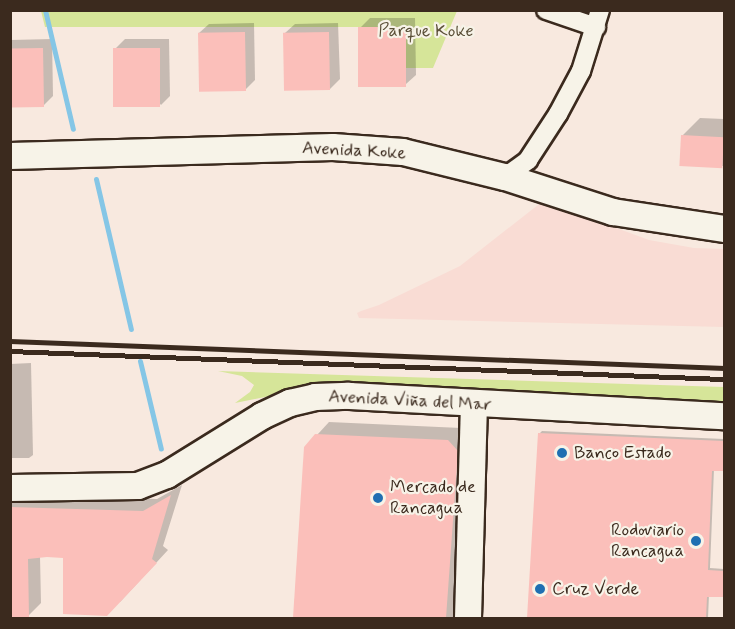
<!DOCTYPE html>
<html>
<head>
<meta charset="utf-8">
<style>
  body { margin:0 }
  #map { position:relative; width:735px; height:629px; overflow:hidden; background:#f8e9df; font-family:Mynerve,sans-serif }
  div>[style] { position:absolute }
  [style*='--x'] { left:calc(var(--x)*1px); top:calc(var(--y)*1px); width:calc(var(--w)*1px); rotate:calc(var(--a)*1deg) }
  .built>* { inset:0; background:#f9dcd4 }
  .green>* { inset:0; background:#d6e599 }
  .shadow>* { inset:0; background:#0003 }
  .stream>* { height:5px; margin:-2.5px; padding:0 2.5px; transform-origin:2.5px; border-radius:2.5px; background:#85c6e6 }
  .building>* { inset:0; background:#fbbfba; transform-origin:0 0 }
  .roads { filter:drop-shadow(2px 0 #3b2a1e) drop-shadow(-2px 0 #3b2a1e) drop-shadow(0 2px #3b2a1e) drop-shadow(0 -2px #3b2a1e) }
  .street>* { height:18px; margin:-9px; padding:0 9px; transform-origin:9px; border-radius:9px; background:#f7f3e8 }
  .secondary>* { height:26px; margin:-13px; padding:0 13px; transform-origin:13px; border-radius:13px; background:#f7f3e8 }
  .rail>* { height:4.5px; margin:-2.25px; padding:0 2.25px; transform-origin:2.25px; border-radius:2.25px; background:#3b2a1e }
  .dots>* { width:16px; height:16px; translate:-50% -50%; box-sizing:border-box; border:3px solid #f7f3e8; border-radius:50% }
  span { translate:-50% -50%; white-space:nowrap; text-align:center; line-height:1.15; -webkit-text-stroke:4.5px #f7f3e8; paint-order:stroke }
  .park-label { font-size:18px; color:#5a4f37 }
  .street-label { font-size:18px; color:#3b2a1e }
  .poi-label { font-size:18px; color:#3b2a1e }
  .left { translate:0 -50%; text-align:left }
  .right { translate:-100% -50%; text-align:right }
  .frame { position:absolute; inset:0; border:12px solid #3b2a1e; pointer-events:none }
</style>
</head>
<body>
<div id="map">
  <div class="built">
    <div style="clip-path:polygon(543px 201px,649px 240px,694px 248px,724px 249px,724px 327px,359px 318px,357px 313px,361px 311px,379px 305px,460px 266px)"></div>
  </div>
  <div class="green">
    <div style="clip-path:polygon(41px 11px,457px 11px,433px 68px,406px 68px,405px 27px,45px 27px)"></div>
    <div style="clip-path:polygon(218px 371px,724px 387px,724px 403px,363px 389px,289px 392px,235px 403px,250px 392px,254px 385px,242px 376px)"></div>
  </div>
  <div class="shadow">
    <div style="clip-path:polygon(370px 18px,415px 18px,416px 75px,406px 84px,360px 28px)"></div>
    <div style="clip-path:polygon(254px 23px,255px 80px,245px 90px,199px 33px,209px 24px)"></div>
    <div style="clip-path:polygon(338px 23px,340px 79px,330px 89px,285px 33px,295px 24px)"></div>
    <div style="clip-path:polygon(52px 39px,53px 96px,43px 106px,10px 106px,10px 40px)"></div>
    <div style="clip-path:polygon(125px 39px,169px 39px,170px 96px,161px 105px,115px 49px)"></div>
    <div style="clip-path:polygon(700px 118px,724px 119px,724px 166px,682px 164px,682px 136px)"></div>
    <div style="clip-path:polygon(31px 363px,33px 455px,29px 458px,10px 458px,10px 364px)"></div>
    <div style="clip-path:polygon(329px 422px,461px 428px,457px 618px,294px 618px,306px 447px)"></div>
    <div style="clip-path:polygon(542px 431px,724px 439px,724px 470px,714px 469px,710px 568px,724px 569px,724px 596px,709px 595px,708px 618px,528px 618px,539px 434px)"></div>
    <div style="clip-path:polygon(182px 485px,163px 546px,168px 550px,120px 602px,65px 556px,40px 556px,41px 603px,28px 616px,10px 616px,10px 494px,157px 499px)"></div>
  </div>
  <div class="stream">
    <div style="--x:45;--y:10;--w:122;--a:76.8"></div>
    <div style="--x:96;--y:179;--w:154;--a:76.9"></div>
    <div style="--x:140;--y:361;--w:90;--a:76.6"></div>
  </div>
  <div class="building">
    <div style="left:358px;top:27px;width:48px;height:60px"></div>
    <div style="left:245px;top:32px;width:59px;height:47px;rotate:89deg"></div>
    <div style="left:329px;top:32px;width:58px;height:46px;rotate:89deg"></div>
    <div style="left:43px;top:48px;width:59px;height:33px;rotate:89deg"></div>
    <div style="left:113px;top:48px;width:47px;height:59px"></div>
    <div style="left:681px;top:135px;width:43px;height:31px;rotate:3deg"></div>
    <div style="clip-path:polygon(538px 433px,724px 441px,724px 471px,712px 471px,708px 570px,724px 571px,724px 597px,707px 597px,706px 618px,527px 618px)"></div>
    <div style="clip-path:polygon(315px 434px,448px 440px,458px 451px,446px 618px,293px 618px,304px 447px)"></div>
    <div style="clip-path:polygon(171px 495px,152px 559px,157px 563px,107px 616px,63px 614px,63px 558px,47px 557px,28px 559px,29px 617px,10px 617px,10px 507px,143px 511px)"></div>
  </div>
  <div class="roads">
    <div class="street">
      <div style="--x:546;--y:10;--w:53;--a:18.8"></div>
      <div style="--x:505;--y:177;--w:29;--a:-36"></div>
      <div style="--x:528;--y:160;--w:55;--a:-56.9"></div>
      <div style="--x:558;--y:114;--w:49;--a:-61.9"></div>
      <div style="--x:581;--y:71;--w:64;--a:-72.7"></div>
    </div>
    <div class="secondary">
      <div style="--x:10;--y:156;--w:323;--a:-1.6"></div>
      <div style="--x:333;--y:147;--w:70;--a:4.1"></div>
      <div style="--x:403;--y:152;--w:105;--a:13.8"></div>
      <div style="--x:505;--y:177;--w:114;--a:18"></div>
      <div style="--x:613;--y:212;--w:112;--a:8.7"></div>
      <div style="--x:10;--y:488;--w:128;--a:-0.9"></div>
      <div style="--x:138;--y:486;--w:31;--a:-21"></div>
      <div style="--x:167;--y:475;--w:112;--a:-31.8"></div>
      <div style="--x:262;--y:416;--w:31;--a:-25"></div>
      <div style="--x:290;--y:403;--w:26;--a:-13"></div>
      <div style="--x:315;--y:397;--w:34;--a:-2"></div>
      <div style="--x:349;--y:396;--w:376;--a:3.1"></div>
      <div style="--x:468;--y:618;--w:214;--a:-88.4"></div>
    </div>
  </div>
  <div class="rail">
    <div style="--x:10;--y:341;--w:715;--a:2.17"></div>
    <div style="--x:10;--y:351;--w:715;--a:2.25"></div>
  </div>
  <div class="dots">
    <div style="left:562px;top:453px;background:#1f6fb2"></div>
    <div style="left:378px;top:498px;background:#1f6fb2"></div>
    <div style="left:696px;top:541px;background:#1f6fb2"></div>
    <div style="left:540px;top:589px;background:#1f6fb2"></div>
  </div>
  <div class="park-label">
    <span style="left:426px;top:31px">Parque Koke</span>
  </div>
  <div class="street-label">
    <span style="left:354px;top:151px;rotate:3deg">Avenida Koke</span>
    <span style="left:410px;top:401px;rotate:3deg">Avenida Viña del Mar</span>
  </div>
  <div class="poi-label">
    <span class="left" style="left:574px;top:453px">Banco Estado</span>
    <span class="left" style="left:390px;top:498px">Mercado de<br>Rancagua</span>
    <span class="right" style="left:684px;top:541px">Rodoviario<br>Rancagua</span>
    <span class="left" style="left:552px;top:589px">Cruz Verde</span>
  </div>
  <div class="frame"></div>
</div>
</body>
</html>
